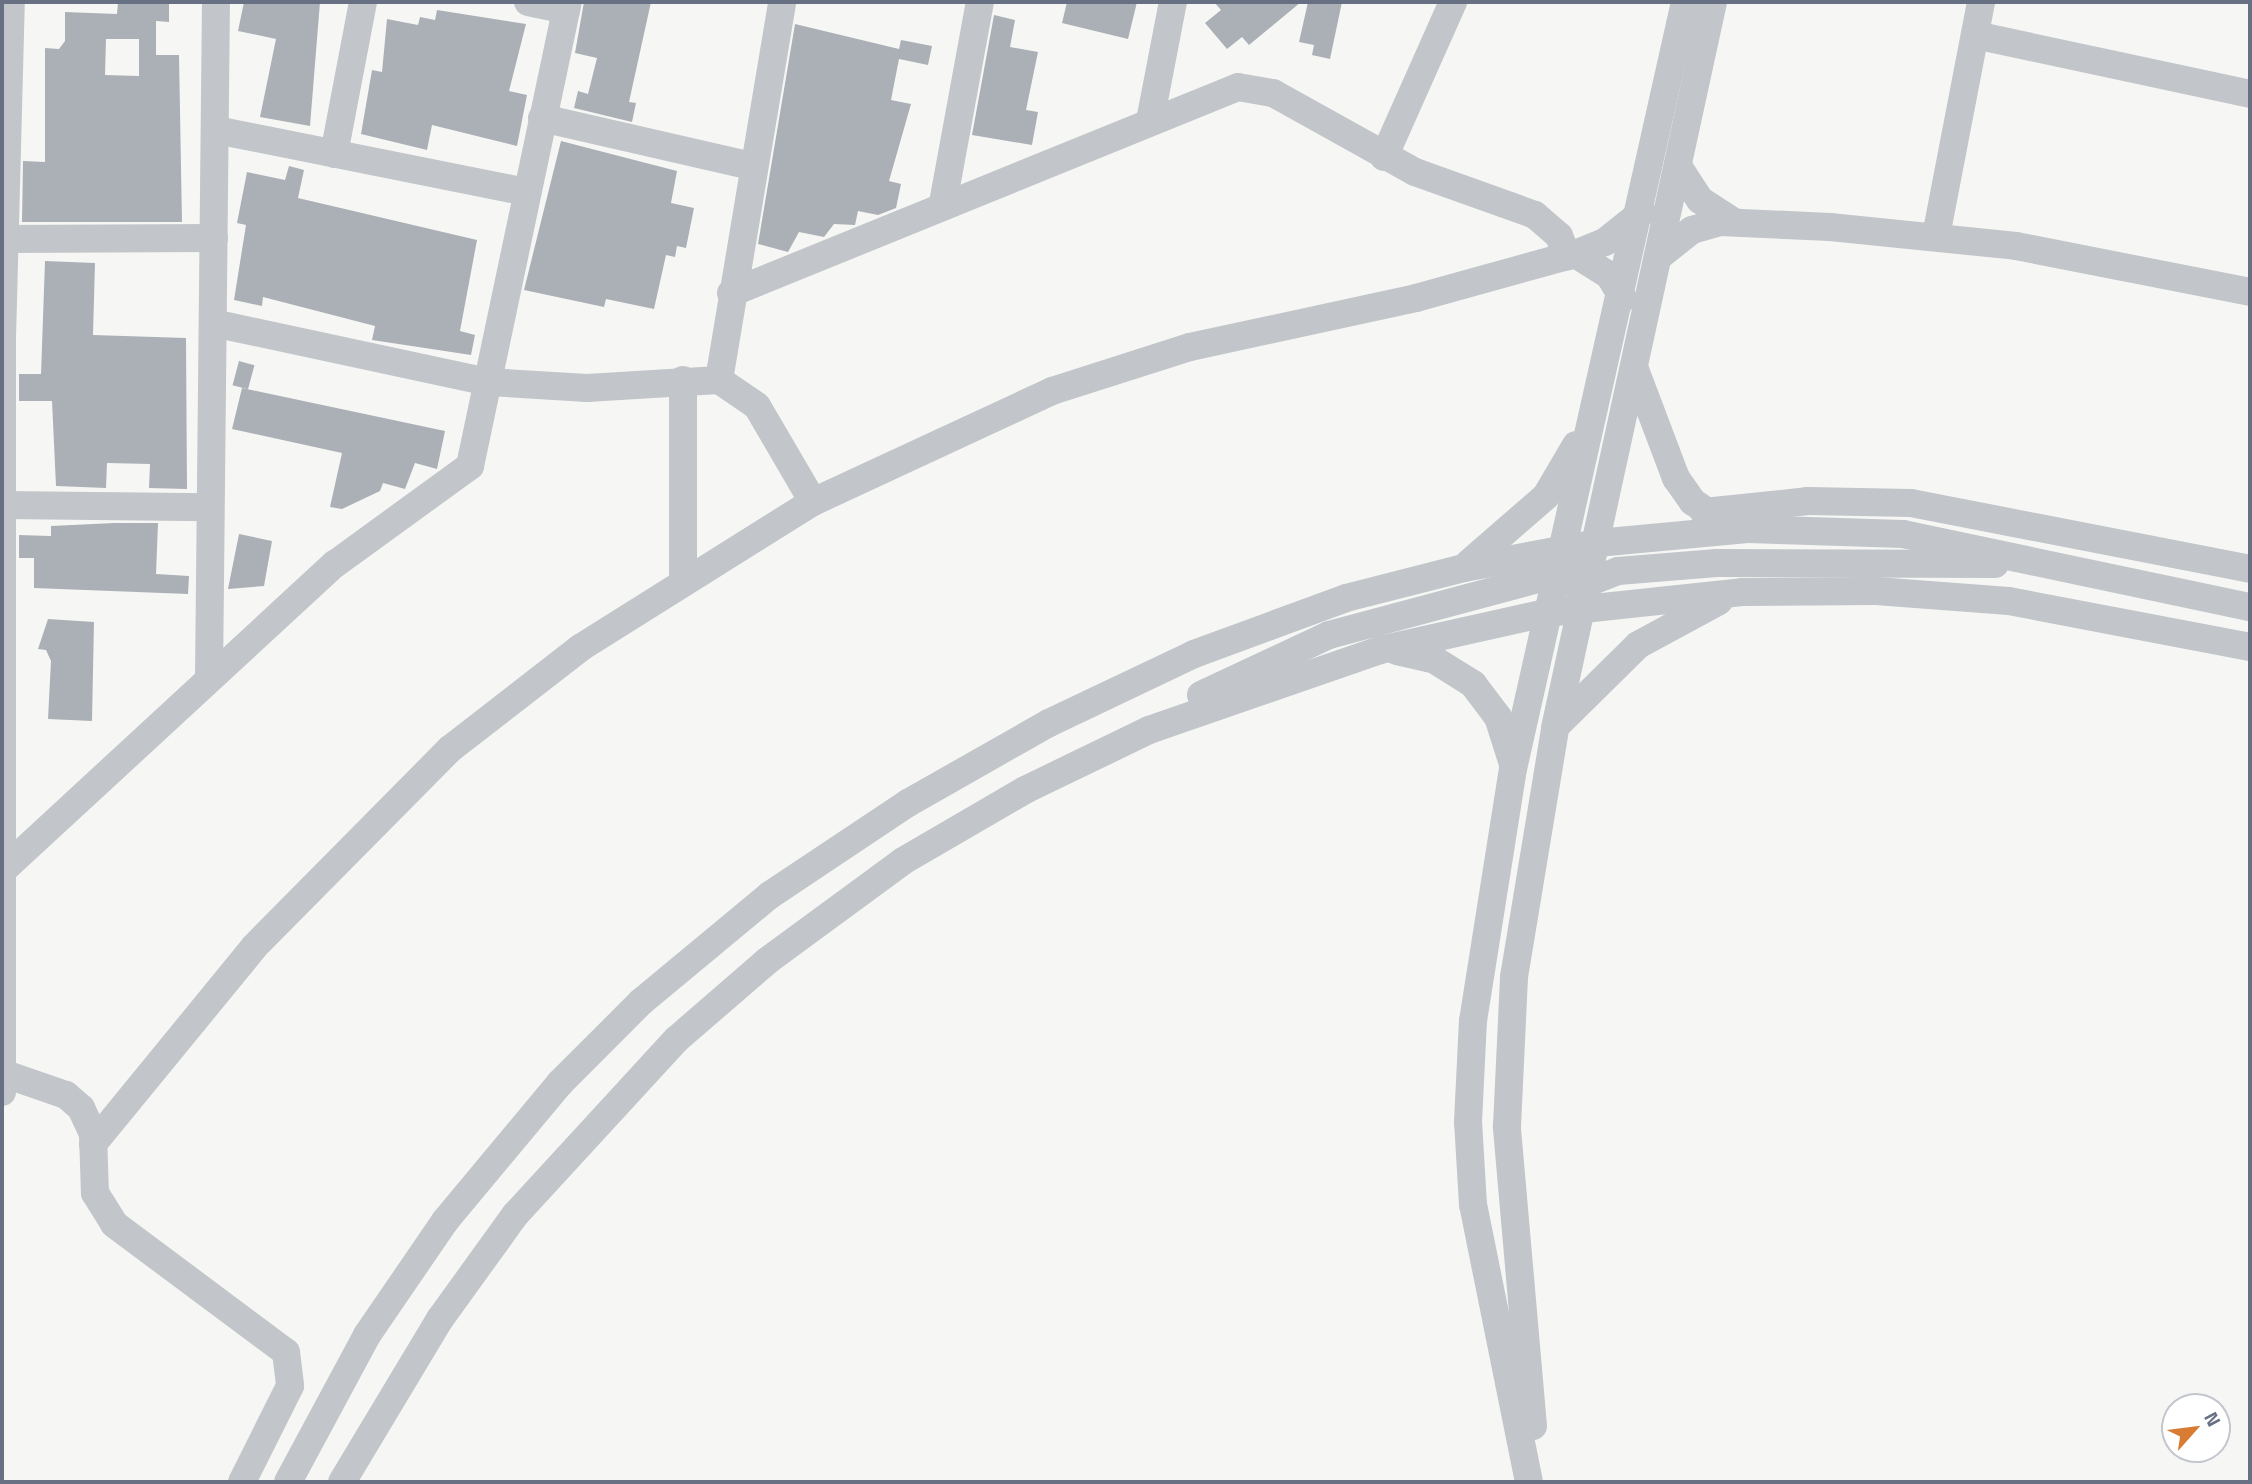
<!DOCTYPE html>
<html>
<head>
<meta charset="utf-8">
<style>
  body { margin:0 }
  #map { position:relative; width:2252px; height:1484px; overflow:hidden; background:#f6f7f4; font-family:"Titillium Web",sans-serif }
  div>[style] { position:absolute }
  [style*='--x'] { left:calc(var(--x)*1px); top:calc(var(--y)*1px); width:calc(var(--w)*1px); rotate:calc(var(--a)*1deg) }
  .building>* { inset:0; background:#abb0b7; transform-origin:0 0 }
  .minor>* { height:28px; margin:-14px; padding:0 14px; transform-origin:14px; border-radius:14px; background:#c2c5c9 }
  span { translate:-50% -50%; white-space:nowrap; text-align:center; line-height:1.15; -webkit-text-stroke:7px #fff; paint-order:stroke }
  .frame { position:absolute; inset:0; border:4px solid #687183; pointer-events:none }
  .north { position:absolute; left:2161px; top:1393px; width:70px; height:70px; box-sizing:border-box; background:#fff; border:2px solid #c3c6cd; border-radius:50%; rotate:62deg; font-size:19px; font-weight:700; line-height:28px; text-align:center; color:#687183 }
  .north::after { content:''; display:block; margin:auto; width:24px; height:32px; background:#d87b33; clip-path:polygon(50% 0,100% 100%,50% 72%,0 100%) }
</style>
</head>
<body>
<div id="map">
  <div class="building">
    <div style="clip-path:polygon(evenodd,118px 2px,169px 3px,169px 22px,156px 21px,156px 55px,179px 55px,182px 222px,22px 222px,23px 161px,45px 162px,45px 48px,59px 49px,65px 41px,65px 12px,117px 14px,118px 2px,106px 39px,139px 39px,139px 76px,105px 75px,106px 39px)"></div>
    <div style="clip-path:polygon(244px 2px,320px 2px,310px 126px,260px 117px,276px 39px,238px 31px)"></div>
    <div style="clip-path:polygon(584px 2px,651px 2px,629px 102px,636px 103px,632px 122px,574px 108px,578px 91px,588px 94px,597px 58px,575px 53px)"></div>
    <div style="clip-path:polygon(1067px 2px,1137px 2px,1128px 39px,1062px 23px)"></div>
    <div style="clip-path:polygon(1214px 2px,1301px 2px,1249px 45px,1242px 37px,1227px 49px,1205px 23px,1221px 10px)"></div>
    <div style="clip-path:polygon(1308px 2px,1342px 2px,1330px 59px,1312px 55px,1314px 45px,1299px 42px)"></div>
    <div style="clip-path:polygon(437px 10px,526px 24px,509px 91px,527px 95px,517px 146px,432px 125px,427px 150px,361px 134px,372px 70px,382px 72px,387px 19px,418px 25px,420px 17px,435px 20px)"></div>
    <div style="clip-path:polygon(994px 15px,1015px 20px,1010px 47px,1038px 52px,1026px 110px,1038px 112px,1032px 145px,972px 135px)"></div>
    <div style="clip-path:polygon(795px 24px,899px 49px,901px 40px,932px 46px,928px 65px,899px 59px,891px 100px,911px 104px,889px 181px,901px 184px,896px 208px,878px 215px,858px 211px,855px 225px,834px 224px,824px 237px,799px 232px,788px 252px,758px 244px)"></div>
    <div style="clip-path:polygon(561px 141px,677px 171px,671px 203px,694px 208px,686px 248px,677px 246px,675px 257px,666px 255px,654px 309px,606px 299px,604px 307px,524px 290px)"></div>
    <div style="clip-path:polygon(289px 166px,304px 170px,298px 198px,477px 240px,460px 331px,475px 335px,471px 355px,372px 340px,375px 326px,263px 297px,262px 306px,234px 300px,246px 225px,237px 223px,247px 172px,285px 180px)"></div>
    <div style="clip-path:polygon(45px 261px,95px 263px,93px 335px,186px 338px,187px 489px,149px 488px,150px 464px,107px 463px,106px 488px,56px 486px,52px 401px,19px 401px,19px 374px,41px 374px)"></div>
    <div style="left:239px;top:361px;width:16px;height:25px;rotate:15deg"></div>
    <div style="clip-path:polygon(242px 388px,445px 431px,437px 469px,415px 463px,405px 489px,383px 483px,380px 491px,342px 509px,330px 507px,342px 453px,232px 429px)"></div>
    <div style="clip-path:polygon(114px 523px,158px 523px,156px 574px,189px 576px,188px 594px,34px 588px,34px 558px,19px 558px,19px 535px,51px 536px,51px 526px)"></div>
    <div style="clip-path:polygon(239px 534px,272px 541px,264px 586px,228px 589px)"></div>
    <div style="clip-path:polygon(48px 619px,94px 622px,92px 721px,48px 719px,51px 661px,46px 650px,38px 649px)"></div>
  </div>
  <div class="minor">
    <div style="--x:528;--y:2;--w:39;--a:12"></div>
    <div style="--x:1975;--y:35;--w:281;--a:12.1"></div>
    <div style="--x:542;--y:118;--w:215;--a:12.9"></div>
    <div style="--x:1150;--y:121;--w:121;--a:-79.1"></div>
    <div style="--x:216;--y:130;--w:316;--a:11.3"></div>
    <div style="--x:334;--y:154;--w:155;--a:-79.2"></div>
    <div style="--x:1384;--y:157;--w:170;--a:-66"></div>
    <div style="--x:1678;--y:166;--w:40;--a:57.1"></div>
    <div style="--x:1700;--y:200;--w:40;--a:32.9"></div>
    <div style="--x:943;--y:203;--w:204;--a:-79.6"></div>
    <div style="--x:1936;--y:236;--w:238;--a:-79.1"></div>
    <div style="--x:3;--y:239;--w:211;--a:-0.3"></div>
    <div style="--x:1575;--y:254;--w:40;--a:32"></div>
    <div style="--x:1609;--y:275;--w:27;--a:59"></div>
    <div style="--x:1658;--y:257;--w:43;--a:-38.5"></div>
    <div style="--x:1692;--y:230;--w:29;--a:-16"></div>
    <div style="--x:1720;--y:222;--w:110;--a:2.6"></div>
    <div style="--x:1830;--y:227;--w:187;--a:5.8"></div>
    <div style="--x:2016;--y:246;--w:238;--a:11.1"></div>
    <div style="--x:731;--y:293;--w:547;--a:-22.11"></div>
    <div style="--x:1238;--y:87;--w:36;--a:10"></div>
    <div style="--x:1273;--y:93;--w:162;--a:29.1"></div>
    <div style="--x:1415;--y:172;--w:127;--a:19.7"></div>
    <div style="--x:1535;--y:215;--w:32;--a:41"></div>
    <div style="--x:1559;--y:236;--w:22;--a:68"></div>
    <div style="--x:213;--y:323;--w:282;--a:12.1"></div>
    <div style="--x:489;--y:382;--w:98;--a:3.5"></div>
    <div style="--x:587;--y:388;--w:132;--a:-3.5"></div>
    <div style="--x:719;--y:380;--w:46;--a:34.4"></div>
    <div style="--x:757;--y:406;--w:111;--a:59.7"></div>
    <div style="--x:1634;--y:367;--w:119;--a:69.3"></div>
    <div style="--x:1676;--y:478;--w:29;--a:55"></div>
    <div style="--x:1693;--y:502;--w:34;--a:34"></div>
    <div style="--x:719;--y:380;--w:383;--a:-80.5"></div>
    <div style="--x:2;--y:505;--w:208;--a:0.6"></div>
    <div style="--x:1704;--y:512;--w:105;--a:-6"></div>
    <div style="--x:1808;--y:501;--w:103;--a:1.1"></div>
    <div style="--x:1911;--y:503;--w:345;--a:11"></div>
    <div style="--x:1469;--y:563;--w:102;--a:-41"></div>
    <div style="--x:1546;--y:496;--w:59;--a:-59.5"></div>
    <div style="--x:683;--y:582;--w:202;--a:-90"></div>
    <div style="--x:1577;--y:587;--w:44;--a:-21.3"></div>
    <div style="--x:1618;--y:571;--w:99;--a:-4.6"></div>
    <div style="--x:1717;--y:563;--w:278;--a:0.2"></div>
    <div style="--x:1397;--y:651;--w:37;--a:13"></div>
    <div style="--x:1433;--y:659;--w:47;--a:32"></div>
    <div style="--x:1473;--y:684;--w:41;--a:52.9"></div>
    <div style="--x:1498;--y:717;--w:46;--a:72.3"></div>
    <div style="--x:209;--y:678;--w:676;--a:-89.41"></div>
    <div style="--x:1201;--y:695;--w:141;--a:-25.1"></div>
    <div style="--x:1329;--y:635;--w:247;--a:-15"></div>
    <div style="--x:1559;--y:723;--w:111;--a:-44.6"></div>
    <div style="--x:1638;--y:645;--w:92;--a:-28.5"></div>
    <div style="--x:4;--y:869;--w:450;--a:-42.7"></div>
    <div style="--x:335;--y:564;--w:167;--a:-36"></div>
    <div style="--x:470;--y:466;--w:474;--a:-78.1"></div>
    <div style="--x:5;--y:1074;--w:65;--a:19"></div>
    <div style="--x:66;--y:1095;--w:20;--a:41"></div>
    <div style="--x:81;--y:1108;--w:29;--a:65"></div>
    <div style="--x:93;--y:1134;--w:59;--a:88.1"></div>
    <div style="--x:95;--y:1193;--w:36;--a:58"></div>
    <div style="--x:114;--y:1224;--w:214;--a:36.7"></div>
    <div style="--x:286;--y:1352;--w:34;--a:83"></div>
    <div style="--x:290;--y:1386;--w:107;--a:116.6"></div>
    <div style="--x:2;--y:1092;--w:753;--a:-90"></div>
    <div style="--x:2;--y:339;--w:337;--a:-88.5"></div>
    <div style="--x:93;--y:1144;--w:254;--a:-50.7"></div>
    <div style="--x:254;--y:947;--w:279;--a:-45.3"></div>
    <div style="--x:450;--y:749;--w:165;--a:-37.8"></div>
    <div style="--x:580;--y:648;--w:275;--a:-32.1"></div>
    <div style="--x:813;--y:502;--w:264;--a:-24.9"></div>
    <div style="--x:1052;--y:391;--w:145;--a:-17.7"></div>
    <div style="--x:1190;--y:347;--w:231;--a:-12.2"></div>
    <div style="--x:1416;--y:298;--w:165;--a:-15.5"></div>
    <div style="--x:1575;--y:254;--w:32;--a:-22"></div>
    <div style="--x:1605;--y:242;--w:48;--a:-39"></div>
    <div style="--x:1533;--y:1426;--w:301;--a:-95"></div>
    <div style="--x:1507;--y:1126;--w:149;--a:-87.3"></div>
    <div style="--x:1514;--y:977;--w:252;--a:-80.6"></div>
    <div style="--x:1555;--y:728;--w:743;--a:-77.72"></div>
    <div style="--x:288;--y:1482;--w:167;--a:-61.7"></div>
    <div style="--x:367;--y:1335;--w:138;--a:-55.6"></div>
    <div style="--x:445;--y:1221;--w:180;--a:-50.2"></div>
    <div style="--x:560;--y:1083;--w:115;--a:-45"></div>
    <div style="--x:641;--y:1002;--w:168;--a:-39.7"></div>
    <div style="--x:770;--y:895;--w:166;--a:-33.7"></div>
    <div style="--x:908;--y:803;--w:162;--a:-29.6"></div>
    <div style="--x:1049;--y:723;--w:161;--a:-25.4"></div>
    <div style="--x:1194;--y:654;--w:162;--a:-20.2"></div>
    <div style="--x:1346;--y:598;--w:122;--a:-14.3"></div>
    <div style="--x:1464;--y:568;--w:135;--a:-10.6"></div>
    <div style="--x:1597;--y:543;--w:151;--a:-5.3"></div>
    <div style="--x:1747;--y:529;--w:156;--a:1.8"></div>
    <div style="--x:1903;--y:534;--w:355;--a:11.9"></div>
    <div style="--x:342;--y:1482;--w:190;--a:-59"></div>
    <div style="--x:440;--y:1319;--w:128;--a:-54.2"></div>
    <div style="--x:515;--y:1215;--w:239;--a:-47.4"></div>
    <div style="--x:677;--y:1039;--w:119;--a:-40.9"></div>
    <div style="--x:767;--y:961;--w:169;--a:-36.3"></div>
    <div style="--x:903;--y:861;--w:141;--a:-30.2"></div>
    <div style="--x:1025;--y:790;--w:138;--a:-25.8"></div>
    <div style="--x:1149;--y:730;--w:244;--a:-19.1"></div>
    <div style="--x:1380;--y:650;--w:170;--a:-12.6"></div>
    <div style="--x:1546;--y:613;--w:197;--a:-6.1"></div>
    <div style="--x:1742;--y:592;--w:134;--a:-0.4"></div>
    <div style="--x:1876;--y:591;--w:133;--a:4.3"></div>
    <div style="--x:2009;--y:601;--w:245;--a:10.8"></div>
    <div style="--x:1529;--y:1482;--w:283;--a:-101.4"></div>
    <div style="--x:1473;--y:1205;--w:83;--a:-93.4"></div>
    <div style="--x:1468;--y:1122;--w:101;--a:-87.2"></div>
    <div style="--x:1473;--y:1021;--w:255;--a:-81"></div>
    <div style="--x:1513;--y:769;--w:786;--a:-77.36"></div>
  </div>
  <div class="frame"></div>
  <div class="north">N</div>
</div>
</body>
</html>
